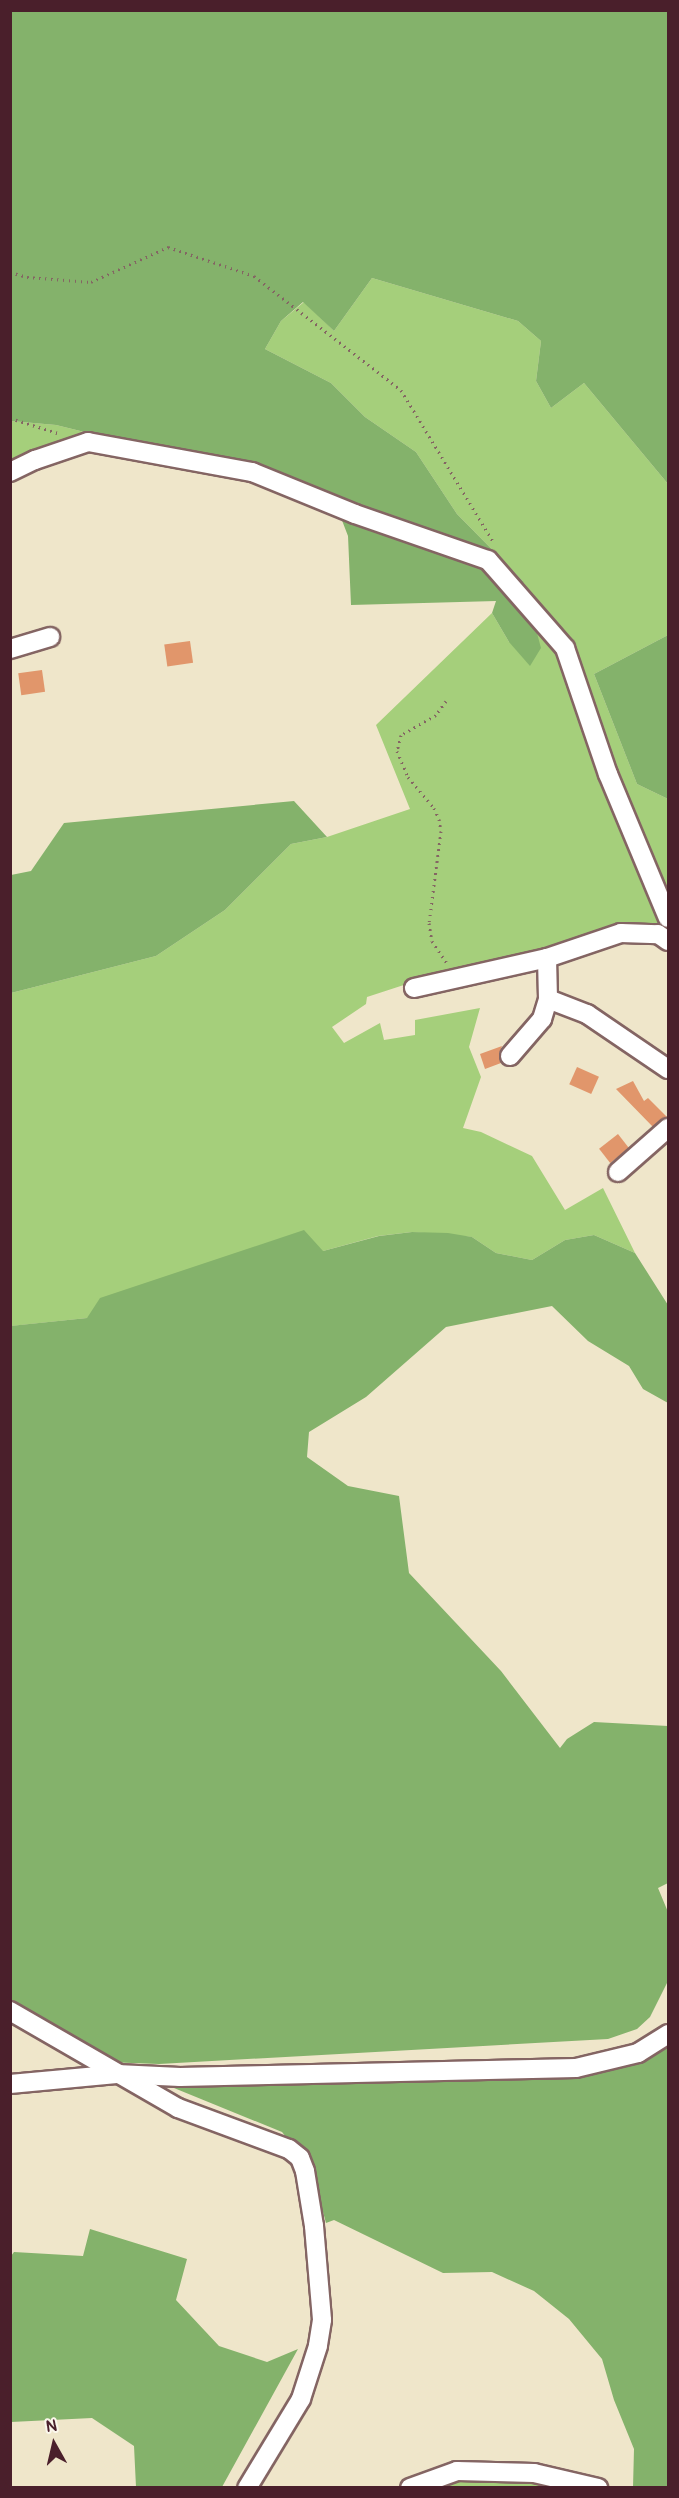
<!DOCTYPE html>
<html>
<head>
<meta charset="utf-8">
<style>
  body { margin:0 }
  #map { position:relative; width:679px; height:2498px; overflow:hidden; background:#efe6ca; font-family:Pangolin,sans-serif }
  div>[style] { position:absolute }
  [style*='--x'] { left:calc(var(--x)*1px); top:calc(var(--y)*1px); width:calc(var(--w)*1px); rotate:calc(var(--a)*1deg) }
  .green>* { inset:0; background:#a5cf7b }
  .forest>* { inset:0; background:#84b26b }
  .building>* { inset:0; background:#e1966b; transform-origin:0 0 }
  .path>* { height:3px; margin-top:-1.5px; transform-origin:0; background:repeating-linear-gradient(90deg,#846563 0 1.5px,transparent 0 6px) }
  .roads { filter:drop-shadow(2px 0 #846563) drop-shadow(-2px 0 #846563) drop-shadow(0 2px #846563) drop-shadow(0 -2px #846563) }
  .minor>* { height:18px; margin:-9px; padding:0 9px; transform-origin:9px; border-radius:9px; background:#fff }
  span { translate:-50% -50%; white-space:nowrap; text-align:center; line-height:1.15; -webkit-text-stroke:5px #fbf7ec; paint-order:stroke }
  .frame { position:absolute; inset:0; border:12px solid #4a1f2b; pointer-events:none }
  .north { position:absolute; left:24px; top:2414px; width:60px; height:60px; -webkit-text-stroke:4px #fbf7ec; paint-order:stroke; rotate:352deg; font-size:16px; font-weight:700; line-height:24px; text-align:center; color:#4a1f2b }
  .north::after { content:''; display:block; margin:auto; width:21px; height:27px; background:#4a1f2b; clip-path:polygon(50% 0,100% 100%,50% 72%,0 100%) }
</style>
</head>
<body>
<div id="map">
  <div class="green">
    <div style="clip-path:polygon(372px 278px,518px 321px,541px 341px,536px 381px,551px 408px,584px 383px,668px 484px,668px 635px,594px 674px,637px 784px,668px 799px,668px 914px,593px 744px,590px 755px,667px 935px,529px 957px,413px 982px,367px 997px,366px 1004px,332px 1027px,344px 1043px,380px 1023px,384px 1040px,415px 1035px,415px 1020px,480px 1008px,469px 1047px,481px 1077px,463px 1128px,481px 1132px,532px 1156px,565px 1210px,603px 1188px,635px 1253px,594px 1235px,565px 1240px,532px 1260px,496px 1253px,472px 1237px,412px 1232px,378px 1236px,323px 1251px,87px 1318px,11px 1326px,11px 993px,156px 956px,225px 910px,291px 844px,327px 837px,410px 809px,376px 725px,492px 613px,509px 642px,523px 581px,457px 514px,416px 452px,365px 417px,331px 383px,265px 349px,281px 321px,304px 302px,334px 331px)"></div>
    <div style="clip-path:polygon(11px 421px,56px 425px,117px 440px,11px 472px)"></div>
    <div style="clip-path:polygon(517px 2463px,614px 2487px,407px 2488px,458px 2466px)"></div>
  </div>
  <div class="forest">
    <div style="clip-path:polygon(10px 11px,668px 11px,668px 484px,584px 383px,551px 408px,536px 381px,541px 341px,518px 321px,372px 278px,334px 331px,303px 302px,281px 321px,265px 349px,331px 383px,365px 417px,416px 452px,457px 514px,523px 581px,541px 648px,530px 666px,509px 642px,492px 613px,496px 601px,351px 605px,348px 536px,338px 510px,297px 494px,235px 478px,117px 440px,56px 425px,11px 421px)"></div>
    <div style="clip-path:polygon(668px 635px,668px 799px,637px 784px,594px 674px)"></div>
    <div style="clip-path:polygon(294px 801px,327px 837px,291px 844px,225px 910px,156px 956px,11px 993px,11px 875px,31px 871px,64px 823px)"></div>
    <div style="clip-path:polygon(304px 1230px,323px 1251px,379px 1236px,412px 1232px,448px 1233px,472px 1237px,496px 1253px,532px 1260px,565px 1240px,594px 1235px,635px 1253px,668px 1305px,668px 1403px,643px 1389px,629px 1366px,588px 1341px,552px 1306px,446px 1327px,366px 1397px,309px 1432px,307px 1457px,348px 1486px,399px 1496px,409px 1573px,501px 1671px,560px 1748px,567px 1739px,594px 1722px,668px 1726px,668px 1883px,658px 1888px,668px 1912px,668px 1981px,650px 2017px,637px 2029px,608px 2039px,159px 2064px,105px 2062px,11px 2009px,10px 1326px,87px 1318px,100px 1298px)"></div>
    <div style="clip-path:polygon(668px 2038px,668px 2487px,633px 2487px,634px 2449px,614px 2400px,602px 2359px,569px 2319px,534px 2291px,492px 2272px,443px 2273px,334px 2220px,326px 2223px,311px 2168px,282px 2132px,174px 2088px,188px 2081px,580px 2078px)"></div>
    <div style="clip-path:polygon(90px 2229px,187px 2259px,176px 2300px,219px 2346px,267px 2362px,298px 2349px,222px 2487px,136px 2487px,134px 2446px,92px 2418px,11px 2422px,11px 2256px,14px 2252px,83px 2256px)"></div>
  </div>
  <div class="building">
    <div style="left:190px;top:641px;width:22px;height:26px;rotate:82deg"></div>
    <div style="left:42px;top:670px;width:22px;height:24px;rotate:82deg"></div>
    <div style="clip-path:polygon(502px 1046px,499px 1054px,501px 1063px,485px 1069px,480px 1054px)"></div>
    <div style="left:577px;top:1067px;width:24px;height:19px;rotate:24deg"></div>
    <div style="clip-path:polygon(633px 1081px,644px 1101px,648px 1098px,667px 1117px,653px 1127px,616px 1089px)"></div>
    <div style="left:618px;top:1134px;width:18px;height:24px;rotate:52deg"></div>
  </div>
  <div class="path">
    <div style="--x:10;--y:272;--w:18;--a:16"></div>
    <div style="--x:27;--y:277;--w:64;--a:4.5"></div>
    <div style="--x:91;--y:282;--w:85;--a:-24.4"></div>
    <div style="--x:168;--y:247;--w:91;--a:18.6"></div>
    <div style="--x:254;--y:276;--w:186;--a:37.8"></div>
    <div style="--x:401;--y:390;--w:179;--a:58.7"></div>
    <div style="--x:10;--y:418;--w:50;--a:17.4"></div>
    <div style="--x:446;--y:701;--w:17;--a:126"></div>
    <div style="--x:436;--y:715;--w:40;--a:150.3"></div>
    <div style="--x:401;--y:735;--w:16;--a:104"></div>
    <div style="--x:397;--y:751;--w:28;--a:67"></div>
    <div style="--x:408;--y:777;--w:40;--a:50"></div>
    <div style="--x:434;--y:808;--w:12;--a:66"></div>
    <div style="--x:439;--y:819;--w:12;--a:81"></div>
    <div style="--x:441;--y:831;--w:93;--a:97.4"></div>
    <div style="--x:429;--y:923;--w:18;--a:81"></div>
    <div style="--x:432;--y:941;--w:27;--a:56"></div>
  </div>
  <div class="roads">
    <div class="minor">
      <div style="--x:10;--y:472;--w:28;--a:-26"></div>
      <div style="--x:35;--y:460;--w:56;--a:-18.8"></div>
      <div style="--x:88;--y:442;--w:167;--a:10.4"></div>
      <div style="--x:252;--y:472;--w:111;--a:22.2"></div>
      <div style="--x:355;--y:514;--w:141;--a:19.1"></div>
      <div style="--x:488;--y:560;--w:117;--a:48.8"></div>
      <div style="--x:565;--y:648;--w:133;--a:71.2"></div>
      <div style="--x:608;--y:774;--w:156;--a:67.4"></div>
      <div style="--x:10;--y:649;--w:42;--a:-16.7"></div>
      <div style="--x:414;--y:988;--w:136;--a:-12.7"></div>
      <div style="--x:547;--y:958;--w:78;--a:-18.7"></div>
      <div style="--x:621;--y:933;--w:37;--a:2"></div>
      <div style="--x:658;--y:934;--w:12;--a:35"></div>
      <div style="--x:548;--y:999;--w:42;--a:21"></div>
      <div style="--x:587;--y:1014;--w:98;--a:34.2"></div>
      <div style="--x:510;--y:1056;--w:49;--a:-49.1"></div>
      <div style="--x:542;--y:1019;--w:21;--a:-73"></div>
      <div style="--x:548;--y:999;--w:41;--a:-91.4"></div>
      <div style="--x:618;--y:1172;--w:67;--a:-41.3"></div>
      <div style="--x:10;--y:2011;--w:194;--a:30"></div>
      <div style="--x:178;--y:2108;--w:118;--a:20.3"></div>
      <div style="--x:289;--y:2149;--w:14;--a:39"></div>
      <div style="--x:300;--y:2158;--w:14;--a:69"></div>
      <div style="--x:305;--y:2171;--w:56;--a:80.7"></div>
      <div style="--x:314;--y:2226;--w:94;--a:85.1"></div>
      <div style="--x:322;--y:2320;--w:26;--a:99"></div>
      <div style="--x:318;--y:2346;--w:56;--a:107.8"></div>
      <div style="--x:301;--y:2399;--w:104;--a:121.2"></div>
      <div style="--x:10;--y:2084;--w:107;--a:-5.3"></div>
      <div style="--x:117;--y:2074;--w:63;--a:2.7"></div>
      <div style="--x:180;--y:2077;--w:396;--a:-1.3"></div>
      <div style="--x:576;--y:2068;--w:64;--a:-13.6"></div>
      <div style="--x:638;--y:2053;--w:36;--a:-32"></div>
      <div style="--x:410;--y:2488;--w:50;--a:-19.9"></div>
      <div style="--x:457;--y:2471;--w:77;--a:1.5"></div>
      <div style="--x:534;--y:2473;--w:66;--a:13.2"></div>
    </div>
  </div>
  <div class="frame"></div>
  <div class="north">N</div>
</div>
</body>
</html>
